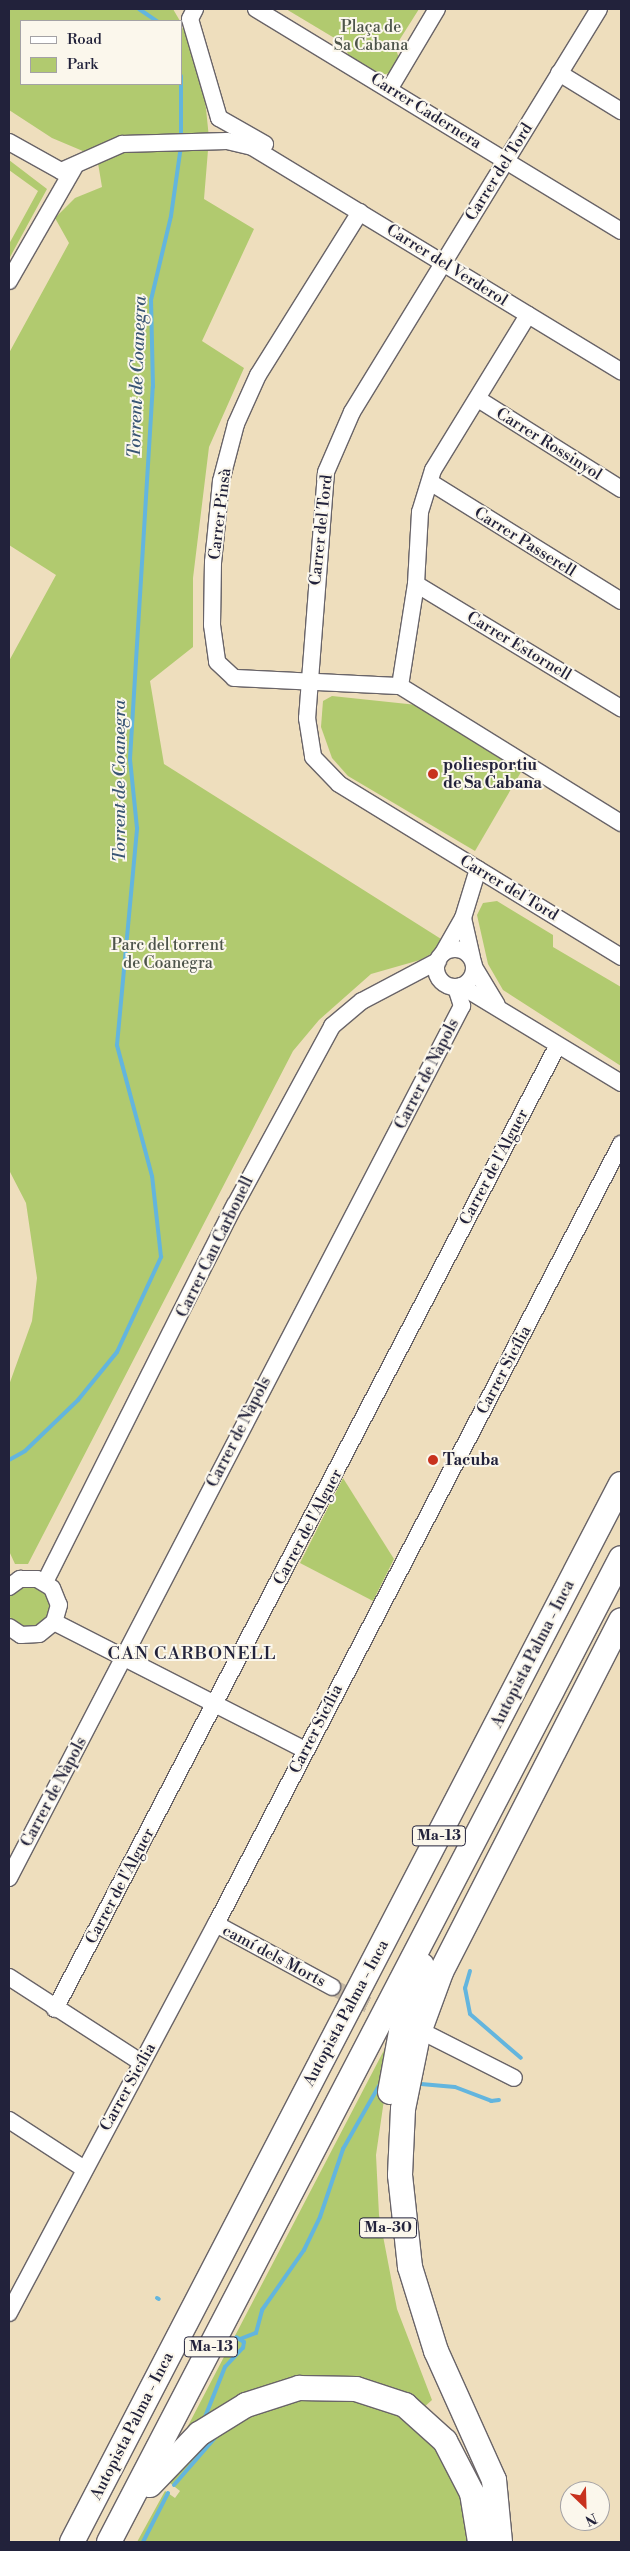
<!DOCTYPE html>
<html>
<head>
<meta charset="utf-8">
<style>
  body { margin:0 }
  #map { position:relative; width:630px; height:2551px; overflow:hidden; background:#eedebd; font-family:"Libre Bodoni",serif }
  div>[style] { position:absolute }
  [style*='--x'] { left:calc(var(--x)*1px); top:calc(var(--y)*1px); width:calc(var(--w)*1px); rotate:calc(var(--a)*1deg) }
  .green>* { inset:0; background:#b1ca6f }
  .round { border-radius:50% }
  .stream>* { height:4px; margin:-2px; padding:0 2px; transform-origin:2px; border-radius:2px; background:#63b5de }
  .minor-tunnel>* { height:16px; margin-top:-8px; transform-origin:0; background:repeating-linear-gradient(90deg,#c5b8a3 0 16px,transparent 0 24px) }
  .roads { filter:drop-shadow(1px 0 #696468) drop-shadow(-1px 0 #696468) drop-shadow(0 1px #696468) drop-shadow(0 -1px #696468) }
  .minor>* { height:16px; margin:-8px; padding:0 8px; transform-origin:8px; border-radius:8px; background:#fff }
  .minor>.ring { margin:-8px; padding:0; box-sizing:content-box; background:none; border:16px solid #fff; border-radius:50% }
  .highway>* { height:24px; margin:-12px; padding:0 12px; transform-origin:12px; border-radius:12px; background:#fff }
  .dots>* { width:14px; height:14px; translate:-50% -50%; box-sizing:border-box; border:2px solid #fbf7ec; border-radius:50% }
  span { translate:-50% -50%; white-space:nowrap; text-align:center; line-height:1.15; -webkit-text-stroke:4px #fbf7ec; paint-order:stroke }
  .shield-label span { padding:1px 4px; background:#fbf7ec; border:1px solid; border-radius:4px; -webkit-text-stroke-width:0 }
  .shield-label { font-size:15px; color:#22223b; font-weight:700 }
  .park-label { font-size:16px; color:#4d544b }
  .street-label { font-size:16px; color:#22223b }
  .poi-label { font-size:16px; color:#22223b; font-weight:700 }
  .left { translate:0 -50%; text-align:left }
  .water-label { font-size:18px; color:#395574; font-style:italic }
  .neighbourhood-label { font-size:18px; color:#22223b; letter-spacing:1px }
  .frame { position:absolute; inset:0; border:10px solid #22223b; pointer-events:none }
  .legend { position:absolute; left:20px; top:20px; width:162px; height:65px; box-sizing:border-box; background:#fbf7ec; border:1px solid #a4a2a5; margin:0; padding:6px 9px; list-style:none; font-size:15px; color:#22223b }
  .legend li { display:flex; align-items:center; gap:10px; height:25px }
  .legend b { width:25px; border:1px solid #a4a2a5 }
  .north { position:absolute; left:560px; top:2481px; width:50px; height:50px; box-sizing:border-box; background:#fbf7ec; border:1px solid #a4a2a5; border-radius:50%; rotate:156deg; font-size:14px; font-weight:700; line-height:20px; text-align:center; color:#22223b }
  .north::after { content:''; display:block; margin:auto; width:18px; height:22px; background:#c8321e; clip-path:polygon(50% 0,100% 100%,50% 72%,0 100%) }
</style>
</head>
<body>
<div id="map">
  <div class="green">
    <div style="clip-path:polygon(9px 9px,173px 9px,180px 21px,21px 21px,21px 84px,181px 84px,181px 25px,199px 61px,205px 99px,209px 138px,204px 199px,254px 229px,202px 341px,244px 368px,209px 447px,193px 578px,193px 647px,150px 681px,164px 764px,449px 944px,420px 960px,371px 974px,319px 1020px,293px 1051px,28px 1564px,15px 1564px,9px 1551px,9px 1385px,32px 1321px,37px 1278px,26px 1203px,9px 1170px,9px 661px,56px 575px,9px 545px,9px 353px,69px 243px,55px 218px,75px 198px,102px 187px,97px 157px,52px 138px,9px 110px)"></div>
    <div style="clip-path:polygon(286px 9px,419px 9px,395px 47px,399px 58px,391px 72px,381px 76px,348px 56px,346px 45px)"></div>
    <div style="clip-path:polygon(9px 160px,47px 189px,9px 259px,9px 244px,38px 191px,9px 170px)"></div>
    <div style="clip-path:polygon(332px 696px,417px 705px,521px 772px,475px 851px,348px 776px,332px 758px,321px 727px,323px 701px)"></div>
    <div style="clip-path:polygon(497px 901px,553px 935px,553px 947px,621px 987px,621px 1066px,503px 990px,488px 964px,477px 915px,483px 903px)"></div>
    <div style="clip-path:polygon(343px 1478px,394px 1559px,373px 1601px,300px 1563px)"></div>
    <div class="round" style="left:7px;top:1584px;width:44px;height:44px"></div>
    <div style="clip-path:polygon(394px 2031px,376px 2155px,379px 2215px,397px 2309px,432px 2400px,422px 2409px,324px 2379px,178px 2445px)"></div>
    <div style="clip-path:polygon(339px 2396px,391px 2408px,427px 2433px,463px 2491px,473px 2542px,137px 2542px,165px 2491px,175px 2498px,180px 2491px,170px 2483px,186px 2458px,233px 2421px,282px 2402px)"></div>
  </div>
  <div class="stream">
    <div style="--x:139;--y:9;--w:22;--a:34"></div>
    <div style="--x:181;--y:139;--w:63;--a:-90"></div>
    <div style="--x:9;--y:1460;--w:18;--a:-29"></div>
    <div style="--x:25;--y:1451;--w:74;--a:-43.9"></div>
    <div style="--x:78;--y:1400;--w:62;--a:-50.9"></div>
    <div style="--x:117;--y:1352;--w:105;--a:-65.1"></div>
    <div style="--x:161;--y:1257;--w:81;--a:-96.3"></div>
    <div style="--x:152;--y:1176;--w:136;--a:-105"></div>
    <div style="--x:117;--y:1045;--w:218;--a:-84.7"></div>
    <div style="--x:137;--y:828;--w:69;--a:-95.8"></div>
    <div style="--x:130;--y:759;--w:373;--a:-86.5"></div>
    <div style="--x:153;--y:387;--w:87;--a:-91.3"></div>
    <div style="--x:151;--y:300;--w:86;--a:-76.6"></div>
    <div style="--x:171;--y:216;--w:71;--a:-81.9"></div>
    <div style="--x:470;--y:1971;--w:18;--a:106"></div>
    <div style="--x:465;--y:1988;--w:26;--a:79"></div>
    <div style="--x:470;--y:2014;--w:67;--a:40.8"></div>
    <div style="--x:421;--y:2084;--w:34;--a:5"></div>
    <div style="--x:455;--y:2087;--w:39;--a:21"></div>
    <div style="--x:491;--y:2101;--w:8;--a:-7"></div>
    <div style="--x:157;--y:2298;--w:2;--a:27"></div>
    <div style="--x:240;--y:2339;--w:17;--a:-21"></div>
    <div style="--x:256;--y:2333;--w:24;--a:-75"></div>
    <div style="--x:262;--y:2310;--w:73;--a:-55"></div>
    <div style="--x:304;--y:2250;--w:37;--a:-64"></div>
    <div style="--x:320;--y:2217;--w:72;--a:-71.3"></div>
    <div style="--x:343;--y:2149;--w:73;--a:-60.3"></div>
    <div style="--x:205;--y:2417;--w:54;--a:-68.2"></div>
    <div style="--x:225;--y:2367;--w:26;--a:-47"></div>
    <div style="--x:243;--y:2348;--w:6;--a:-81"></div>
    <div style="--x:244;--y:2342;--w:9;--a:-148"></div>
    <div style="--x:174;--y:2485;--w:69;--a:-49.1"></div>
    <div style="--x:143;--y:2542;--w:55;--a:-63"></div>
  </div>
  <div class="minor-tunnel">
    <div style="--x:332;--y:1987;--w:68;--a:26.2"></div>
  </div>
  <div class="roads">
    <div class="minor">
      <div style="--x:195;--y:9;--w:11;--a:117"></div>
      <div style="--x:190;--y:19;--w:103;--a:73.7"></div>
      <div style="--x:219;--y:118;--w:53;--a:29.5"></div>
      <div style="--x:256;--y:9;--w:427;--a:31.3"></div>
      <div style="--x:599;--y:9;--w:473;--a:121.5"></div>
      <div style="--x:352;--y:412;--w:65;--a:113.4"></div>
      <div style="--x:326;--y:472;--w:247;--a:94.4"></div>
      <div style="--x:307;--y:718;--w:39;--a:81"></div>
      <div style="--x:313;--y:757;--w:37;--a:46"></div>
      <div style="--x:339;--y:784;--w:331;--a:31.5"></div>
      <div style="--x:559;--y:73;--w:73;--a:31.5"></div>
      <div style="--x:390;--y:88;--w:92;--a:-59.3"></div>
      <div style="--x:9;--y:142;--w:60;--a:29.1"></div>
      <div style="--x:61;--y:171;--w:67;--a:-23.9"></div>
      <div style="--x:122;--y:144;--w:105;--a:-1.6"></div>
      <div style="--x:227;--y:141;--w:26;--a:13"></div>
      <div style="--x:252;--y:147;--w:432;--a:31.3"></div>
      <div style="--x:360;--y:212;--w:192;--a:122"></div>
      <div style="--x:258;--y:375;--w:54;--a:114.2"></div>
      <div style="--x:236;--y:424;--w:59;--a:104.7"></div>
      <div style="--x:221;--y:481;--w:81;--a:95.6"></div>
      <div style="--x:213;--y:562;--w:63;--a:90.9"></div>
      <div style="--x:212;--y:625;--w:37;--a:82"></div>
      <div style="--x:217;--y:662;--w:23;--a:43"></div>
      <div style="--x:234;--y:678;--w:166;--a:2.8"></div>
      <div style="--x:400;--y:686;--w:260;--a:31.8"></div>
      <div style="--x:9;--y:281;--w:130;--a:-60.1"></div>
      <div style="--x:478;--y:399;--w:169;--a:32.2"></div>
      <div style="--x:430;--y:482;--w:225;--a:31.9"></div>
      <div style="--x:416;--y:584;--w:240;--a:31.2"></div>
      <div style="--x:400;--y:686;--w:103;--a:-81.1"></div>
      <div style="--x:416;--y:584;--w:72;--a:-86.8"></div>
      <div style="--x:420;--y:512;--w:44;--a:-72.8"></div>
      <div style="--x:433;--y:470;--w:182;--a:-58.5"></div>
      <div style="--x:463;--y:918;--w:41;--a:77.3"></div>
      <div class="ring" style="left:436px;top:949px;width:22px;height:22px"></div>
      <div style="--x:443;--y:953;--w:40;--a:-60.3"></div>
      <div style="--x:463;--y:918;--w:51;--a:-73"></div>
      <div style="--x:474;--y:967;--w:44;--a:58.8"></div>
      <div style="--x:461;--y:986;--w:187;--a:31.2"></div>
      <div style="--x:45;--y:1582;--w:422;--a:-63.3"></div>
      <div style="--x:235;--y:1205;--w:204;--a:-61.5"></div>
      <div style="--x:332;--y:1026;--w:39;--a:-40"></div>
      <div style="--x:362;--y:1001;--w:86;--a:-27.8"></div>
      <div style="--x:9;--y:1587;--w:14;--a:-36"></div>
      <div style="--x:20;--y:1579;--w:17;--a:0"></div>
      <div style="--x:37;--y:1579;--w:17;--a:31"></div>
      <div style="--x:52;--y:1588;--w:18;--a:68"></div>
      <div style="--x:59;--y:1605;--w:18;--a:106"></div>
      <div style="--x:54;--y:1622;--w:19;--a:141"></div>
      <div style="--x:39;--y:1634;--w:18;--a:177"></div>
      <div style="--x:21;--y:1635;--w:14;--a:-146"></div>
      <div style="--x:54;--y:1622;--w:282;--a:27"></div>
      <div style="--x:9;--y:1878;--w:983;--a:-62.55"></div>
      <div style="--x:462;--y:1006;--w:20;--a:-108"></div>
      <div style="--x:216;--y:1924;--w:132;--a:28.5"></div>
      <div style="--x:9;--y:1977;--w:158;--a:32.9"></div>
      <div style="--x:55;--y:2009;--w:1087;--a:-62.45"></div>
      <div style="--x:429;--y:2035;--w:95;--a:26.8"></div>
      <div style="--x:9;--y:2120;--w:88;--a:33"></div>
      <div style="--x:9;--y:2313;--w:441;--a:-62"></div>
      <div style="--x:216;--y:1924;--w:879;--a:-62.56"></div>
    </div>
    <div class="highway">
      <div style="--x:390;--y:2092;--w:61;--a:-79.6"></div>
      <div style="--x:401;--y:2032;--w:70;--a:-72.6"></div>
      <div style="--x:150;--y:2485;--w:71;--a:-46.1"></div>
      <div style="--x:199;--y:2434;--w:55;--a:-31.7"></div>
      <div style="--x:246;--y:2405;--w:56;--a:-17.8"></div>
      <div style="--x:299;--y:2388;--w:57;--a:1"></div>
      <div style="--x:356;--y:2389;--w:52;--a:18.1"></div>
      <div style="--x:405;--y:2405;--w:54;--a:42"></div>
      <div style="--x:445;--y:2441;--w:59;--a:62.6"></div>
      <div style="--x:472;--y:2493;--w:50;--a:80.7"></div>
      <div style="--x:72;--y:2542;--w:1192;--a:-62.58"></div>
      <div style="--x:109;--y:2542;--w:1109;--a:-62.51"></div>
      <div style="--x:500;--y:2542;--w:62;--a:-95.5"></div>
      <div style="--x:494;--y:2480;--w:141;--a:-114.2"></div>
      <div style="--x:436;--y:2351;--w:88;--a:-107.2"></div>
      <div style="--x:410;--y:2267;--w:93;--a:-96.2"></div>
      <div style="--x:400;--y:2175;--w:66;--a:-87.4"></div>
      <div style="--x:403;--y:2109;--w:76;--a:-78.5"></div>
      <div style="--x:418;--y:2035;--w:67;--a:-69.9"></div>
      <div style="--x:441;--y:1972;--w:395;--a:-62.9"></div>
    </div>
  </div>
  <div class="dots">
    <div style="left:433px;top:774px;background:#c8321e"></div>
    <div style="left:433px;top:1460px;background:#c8321e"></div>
  </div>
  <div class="shield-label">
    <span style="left:439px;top:1836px">Ma-13</span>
    <span style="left:388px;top:2228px">Ma-30</span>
    <span style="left:211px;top:2347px">Ma-13</span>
  </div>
  <div class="park-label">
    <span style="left:371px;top:36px">Plaça de<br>Sa Cabana</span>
    <span style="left:168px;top:954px">Parc del torrent<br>de Coanegra</span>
  </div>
  <div class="street-label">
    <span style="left:426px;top:111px;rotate:32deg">Carrer Cadernera</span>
    <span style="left:499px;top:172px;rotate:-58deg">Carrer del Tord</span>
    <span style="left:447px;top:265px;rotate:32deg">Carrer del Verderol</span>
    <span style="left:549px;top:444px;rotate:32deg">Carrer Rossinyol</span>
    <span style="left:220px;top:514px;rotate:-83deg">Carrer Pinsà</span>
    <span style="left:321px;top:530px;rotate:-84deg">Carrer del Tord</span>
    <span style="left:525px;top:542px;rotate:32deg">Carrer Passerell</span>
    <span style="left:519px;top:646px;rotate:31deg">Carrer Estornell</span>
    <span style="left:509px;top:888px;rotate:31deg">Carrer del Tord</span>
    <span style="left:427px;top:1074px;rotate:-63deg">Carrer de Nàpols</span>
    <span style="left:494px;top:1167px;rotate:-62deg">Carrer de l'Alguer</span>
    <span style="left:215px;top:1247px;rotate:-64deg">Carrer Can Carbonell</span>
    <span style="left:504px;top:1370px;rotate:-62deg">Carrer Sicília</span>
    <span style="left:239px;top:1432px;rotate:-63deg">Carrer de Nàpols</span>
    <span style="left:308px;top:1527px;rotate:-62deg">Carrer de l'Alguer</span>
    <span style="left:533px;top:1654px;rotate:-63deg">Autopista Palma - Inca</span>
    <span style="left:316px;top:1729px;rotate:-63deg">Carrer Sicília</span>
    <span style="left:54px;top:1792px;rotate:-62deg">Carrer de Nàpols</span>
    <span style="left:120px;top:1886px;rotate:-62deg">Carrer de l'Alguer</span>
    <span style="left:274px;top:1956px;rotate:28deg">camí dels Morts</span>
    <span style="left:346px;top:2013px;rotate:-62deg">Autopista Palma - Inca</span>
    <span style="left:128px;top:2087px;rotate:-61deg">Carrer Sicília</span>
    <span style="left:132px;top:2426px;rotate:-63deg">Autopista Palma - Inca</span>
  </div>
  <div class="poi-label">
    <span class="left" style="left:443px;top:774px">poliesportiu<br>de Sa Cabana</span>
    <span class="left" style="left:443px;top:1460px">Tacuba</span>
  </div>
  <div class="water-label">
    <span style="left:138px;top:377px;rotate:-88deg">Torrent de Coanegra</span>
    <span style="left:120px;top:781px;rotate:-90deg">Torrent de Coanegra</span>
  </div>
  <div class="neighbourhood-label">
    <span style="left:192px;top:1654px">CAN CARBONELL</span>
  </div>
  <div class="frame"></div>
  <ul class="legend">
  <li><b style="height:6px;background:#fff"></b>Road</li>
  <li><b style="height:14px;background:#b1ca6f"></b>Park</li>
  </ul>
  <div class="north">N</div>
</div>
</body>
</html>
